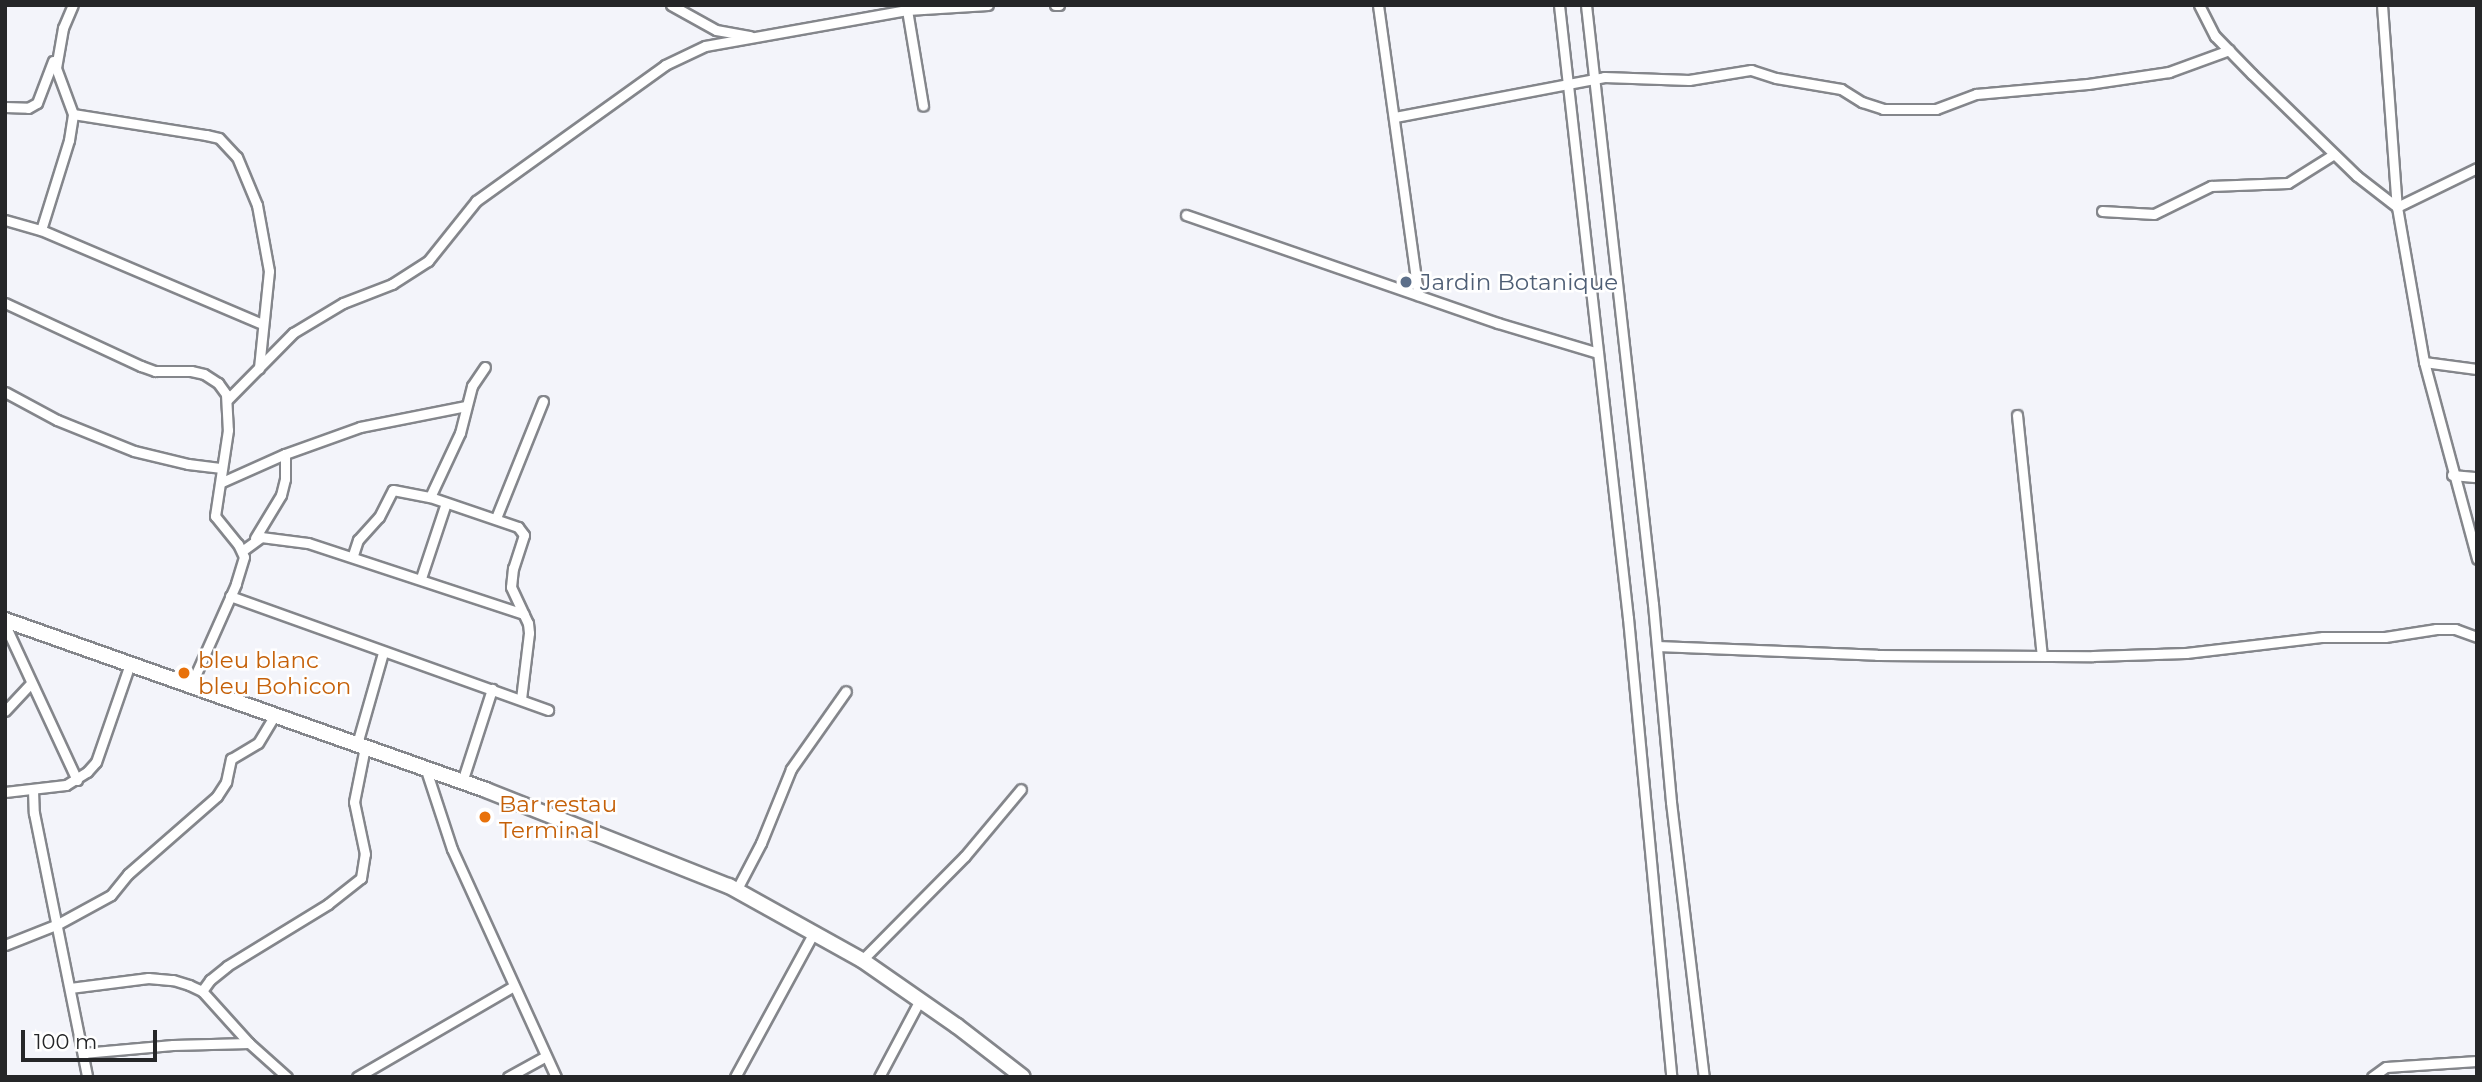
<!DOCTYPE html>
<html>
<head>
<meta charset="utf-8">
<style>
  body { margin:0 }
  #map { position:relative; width:2482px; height:1082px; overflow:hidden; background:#f3f4fa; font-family:Montserrat,sans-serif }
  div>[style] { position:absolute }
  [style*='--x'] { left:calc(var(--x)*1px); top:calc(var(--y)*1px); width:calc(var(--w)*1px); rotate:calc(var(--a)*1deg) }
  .roads { filter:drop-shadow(2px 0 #84868b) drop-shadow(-2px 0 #84868b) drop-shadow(0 2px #84868b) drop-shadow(0 -2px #84868b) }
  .street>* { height:9px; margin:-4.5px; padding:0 4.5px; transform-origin:4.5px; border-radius:4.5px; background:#fff }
  .primary>* { height:14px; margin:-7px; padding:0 7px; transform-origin:7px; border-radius:7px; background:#fff }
  .dots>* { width:19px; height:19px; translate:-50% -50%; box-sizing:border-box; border:4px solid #fff; border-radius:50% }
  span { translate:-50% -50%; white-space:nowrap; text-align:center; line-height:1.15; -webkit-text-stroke:5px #fff; paint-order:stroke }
  .service-label { font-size:23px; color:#4e5e75 }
  .left { translate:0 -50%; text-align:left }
  .food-label { font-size:23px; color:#c56008 }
  .frame { position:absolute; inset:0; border:7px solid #252628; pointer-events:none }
  .scale { position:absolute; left:21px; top:1030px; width:136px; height:32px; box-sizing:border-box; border:4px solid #252628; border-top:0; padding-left:9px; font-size:21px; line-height:24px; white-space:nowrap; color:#252628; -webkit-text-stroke:5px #fff; paint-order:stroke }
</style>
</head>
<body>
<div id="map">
  <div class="roads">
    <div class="street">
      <div style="--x:671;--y:5;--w:51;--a:29.1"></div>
      <div style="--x:716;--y:30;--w:35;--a:10"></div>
      <div style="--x:1055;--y:5;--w:4;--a:0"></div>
      <div style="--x:1378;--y:5;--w:293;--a:82.1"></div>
      <div style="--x:1559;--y:5;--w:617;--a:83.58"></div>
      <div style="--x:1628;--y:618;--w:461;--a:84.6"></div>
      <div style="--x:1586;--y:5;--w:603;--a:83.62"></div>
      <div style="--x:1653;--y:604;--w:199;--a:84.8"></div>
      <div style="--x:1671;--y:802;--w:277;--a:83.2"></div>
      <div style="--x:2199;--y:5;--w:35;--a:63"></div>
      <div style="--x:2215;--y:36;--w:53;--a:45.8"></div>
      <div style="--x:2252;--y:74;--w:146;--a:44.2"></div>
      <div style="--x:2357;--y:176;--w:51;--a:37.8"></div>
      <div style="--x:2397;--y:207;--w:89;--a:-26"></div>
      <div style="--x:2382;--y:5;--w:203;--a:85.8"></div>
      <div style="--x:2397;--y:207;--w:157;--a:80.1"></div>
      <div style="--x:2424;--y:362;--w:204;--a:74.9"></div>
      <div style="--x:907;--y:10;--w:97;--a:80.5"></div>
      <div style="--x:5;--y:107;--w:23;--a:2"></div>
      <div style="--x:28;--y:108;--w:10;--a:-29"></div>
      <div style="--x:37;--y:103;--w:45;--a:-69.1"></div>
      <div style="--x:73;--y:114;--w:135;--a:9"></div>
      <div style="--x:206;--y:135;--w:13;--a:13"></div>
      <div style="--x:219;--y:138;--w:26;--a:47"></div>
      <div style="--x:237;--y:157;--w:52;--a:67.4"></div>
      <div style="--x:257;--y:205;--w:67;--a:79.7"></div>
      <div style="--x:269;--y:271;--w:98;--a:95.9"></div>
      <div style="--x:1395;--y:117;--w:213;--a:-10.8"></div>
      <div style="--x:1604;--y:77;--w:85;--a:2"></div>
      <div style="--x:1689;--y:80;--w:63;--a:-9.2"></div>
      <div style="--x:1751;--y:70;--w:26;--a:18"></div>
      <div style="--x:1776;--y:78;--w:66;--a:9.6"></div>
      <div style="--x:1841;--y:89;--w:25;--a:32"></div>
      <div style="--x:1862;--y:102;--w:22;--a:18"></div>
      <div style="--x:1883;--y:109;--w:53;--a:0"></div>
      <div style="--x:1936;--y:109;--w:43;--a:-20.6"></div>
      <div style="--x:1976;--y:94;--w:112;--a:-5.1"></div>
      <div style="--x:2088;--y:84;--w:82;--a:-8.4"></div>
      <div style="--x:2169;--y:72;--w:64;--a:-20.1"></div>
      <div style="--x:2102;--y:211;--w:52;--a:3.3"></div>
      <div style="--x:2154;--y:214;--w:64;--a:-26.2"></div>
      <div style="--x:2211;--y:186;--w:77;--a:-2.2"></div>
      <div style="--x:2288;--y:183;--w:54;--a:-32.2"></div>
      <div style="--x:1186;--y:215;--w:330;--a:19.1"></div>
      <div style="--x:1498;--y:323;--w:104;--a:16.7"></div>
      <div style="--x:5;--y:220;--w:37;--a:16"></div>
      <div style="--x:41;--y:230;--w:240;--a:23"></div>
      <div style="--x:41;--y:230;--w:94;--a:-72.7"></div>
      <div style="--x:69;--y:140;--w:26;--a:-81"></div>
      <div style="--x:73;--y:114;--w:49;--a:-110.3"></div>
      <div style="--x:56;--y:68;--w:41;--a:-80.1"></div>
      <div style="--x:63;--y:28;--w:25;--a:-67"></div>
      <div style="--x:5;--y:303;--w:150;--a:24.9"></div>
      <div style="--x:141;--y:366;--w:15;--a:20"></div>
      <div style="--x:155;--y:371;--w:36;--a:0"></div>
      <div style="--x:191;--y:371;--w:13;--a:13"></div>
      <div style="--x:204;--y:374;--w:17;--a:33"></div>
      <div style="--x:218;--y:383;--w:14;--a:54"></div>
      <div style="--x:226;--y:394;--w:36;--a:87"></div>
      <div style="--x:228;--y:430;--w:87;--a:98.6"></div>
      <div style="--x:215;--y:516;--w:36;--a:51"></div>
      <div style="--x:238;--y:544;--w:14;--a:65"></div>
      <div style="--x:244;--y:557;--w:28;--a:107"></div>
      <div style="--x:236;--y:584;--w:111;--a:114"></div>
      <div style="--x:2424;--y:362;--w:53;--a:7.5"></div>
      <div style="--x:5;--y:392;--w:59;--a:28.3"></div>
      <div style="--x:57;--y:420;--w:83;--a:21.9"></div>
      <div style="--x:134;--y:451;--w:56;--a:13.5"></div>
      <div style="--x:188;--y:464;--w:32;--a:7"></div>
      <div style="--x:228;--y:399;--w:93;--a:-45.4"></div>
      <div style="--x:293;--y:333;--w:58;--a:-31"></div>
      <div style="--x:343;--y:303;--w:53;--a:-21.2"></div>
      <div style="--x:392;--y:284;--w:43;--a:-32.6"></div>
      <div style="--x:428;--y:261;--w:77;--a:-51.3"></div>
      <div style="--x:476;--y:201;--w:233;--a:-35.7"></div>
      <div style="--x:665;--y:65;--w:44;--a:-25.4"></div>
      <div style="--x:705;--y:46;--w:205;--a:-10.1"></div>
      <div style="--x:907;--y:10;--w:81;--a:-3.5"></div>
      <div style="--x:2017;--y:415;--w:242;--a:84.1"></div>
      <div style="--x:2452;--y:475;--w:25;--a:5"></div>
      <div style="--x:222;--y:482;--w:69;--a:-24"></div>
      <div style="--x:285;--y:454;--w:80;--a:-19.8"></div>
      <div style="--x:360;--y:427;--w:108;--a:-11.2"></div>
      <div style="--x:430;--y:497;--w:71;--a:-64.9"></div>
      <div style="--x:460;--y:433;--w:49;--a:-75.7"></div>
      <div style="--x:472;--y:386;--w:23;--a:-56"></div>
      <div style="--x:496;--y:518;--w:126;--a:-68.1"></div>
      <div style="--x:255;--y:538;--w:50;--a:-58.8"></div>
      <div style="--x:281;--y:495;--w:16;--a:-76"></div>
      <div style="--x:285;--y:479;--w:25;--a:-90"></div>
      <div style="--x:242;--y:551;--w:24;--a:-36"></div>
      <div style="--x:261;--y:537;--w:47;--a:7.3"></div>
      <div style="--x:308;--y:543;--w:227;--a:18.2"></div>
      <div style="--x:353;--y:555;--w:16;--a:-72"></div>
      <div style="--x:358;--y:540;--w:31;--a:-48"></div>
      <div style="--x:379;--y:517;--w:30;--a:-63"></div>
      <div style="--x:393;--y:490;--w:38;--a:11"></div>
      <div style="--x:430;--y:497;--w:93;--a:18.8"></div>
      <div style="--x:518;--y:527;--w:10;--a:53"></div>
      <div style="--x:524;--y:535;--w:35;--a:108"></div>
      <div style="--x:513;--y:568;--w:19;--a:96"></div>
      <div style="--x:511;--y:587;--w:40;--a:65"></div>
      <div style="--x:528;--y:623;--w:10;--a:84"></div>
      <div style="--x:529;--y:633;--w:66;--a:96.9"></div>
      <div style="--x:421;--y:578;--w:79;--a:-71.6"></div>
      <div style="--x:230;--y:596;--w:338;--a:19.7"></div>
      <div style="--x:5;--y:625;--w:171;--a:65.1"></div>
      <div style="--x:1657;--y:646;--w:220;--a:2.3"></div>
      <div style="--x:1877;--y:655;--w:216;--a:0.3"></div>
      <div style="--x:2093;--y:656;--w:93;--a:-1.8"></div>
      <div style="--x:2186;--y:653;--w:138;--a:-6.7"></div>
      <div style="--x:2323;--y:637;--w:62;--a:0"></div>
      <div style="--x:2385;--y:637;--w:52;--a:-8.9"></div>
      <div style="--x:2436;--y:629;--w:19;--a:0"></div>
      <div style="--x:2455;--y:629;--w:23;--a:20"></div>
      <div style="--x:5;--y:711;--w:38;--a:-47"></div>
      <div style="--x:357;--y:744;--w:95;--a:-74.1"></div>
      <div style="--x:426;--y:770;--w:83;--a:71.8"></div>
      <div style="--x:452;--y:849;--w:251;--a:65.5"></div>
      <div style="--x:462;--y:782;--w:98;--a:-72.1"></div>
      <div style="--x:33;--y:790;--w:23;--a:88"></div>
      <div style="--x:34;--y:813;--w:269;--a:78.6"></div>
      <div style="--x:5;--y:792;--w:61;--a:-6.5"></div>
      <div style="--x:66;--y:785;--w:25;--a:-32"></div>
      <div style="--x:87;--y:772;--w:13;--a:-48"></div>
      <div style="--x:96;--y:762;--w:104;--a:-70.9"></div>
      <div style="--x:737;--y:889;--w:52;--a:-62.4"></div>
      <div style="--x:761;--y:843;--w:80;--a:-67.9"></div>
      <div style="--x:791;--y:769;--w:95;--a:-54.8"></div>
      <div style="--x:5;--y:945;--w:57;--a:-21.6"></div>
      <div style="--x:58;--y:924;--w:60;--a:-28.7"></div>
      <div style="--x:111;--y:895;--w:27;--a:-51"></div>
      <div style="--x:128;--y:874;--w:118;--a:-41.2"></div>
      <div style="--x:217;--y:796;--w:17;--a:-57"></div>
      <div style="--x:226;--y:782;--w:24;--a:-78"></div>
      <div style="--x:231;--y:759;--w:31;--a:-31"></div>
      <div style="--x:258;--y:743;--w:33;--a:-59"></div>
      <div style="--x:862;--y:960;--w:146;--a:-45.3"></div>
      <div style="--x:965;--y:856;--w:87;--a:-50.1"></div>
      <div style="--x:70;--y:988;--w:79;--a:-7.3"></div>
      <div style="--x:148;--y:978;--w:25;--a:5"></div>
      <div style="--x:173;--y:980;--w:17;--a:17"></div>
      <div style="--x:189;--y:985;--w:14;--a:25"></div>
      <div style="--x:202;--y:991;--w:70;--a:47.9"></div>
      <div style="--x:249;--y:1043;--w:51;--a:41.8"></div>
      <div style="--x:202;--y:991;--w:14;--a:-54"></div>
      <div style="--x:210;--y:980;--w:22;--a:-39"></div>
      <div style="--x:227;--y:966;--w:119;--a:-31.5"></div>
      <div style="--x:328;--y:904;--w:42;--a:-38.2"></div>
      <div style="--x:361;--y:878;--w:24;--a:-81"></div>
      <div style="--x:365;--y:854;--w:53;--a:-101.9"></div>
      <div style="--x:354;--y:802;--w:56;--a:-78.7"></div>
      <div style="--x:83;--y:1053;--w:90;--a:-5.1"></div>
      <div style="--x:173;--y:1045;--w:76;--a:-1.5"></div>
      <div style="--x:357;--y:1077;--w:181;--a:-30.1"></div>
      <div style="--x:508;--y:1077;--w:43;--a:-28.9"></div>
      <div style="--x:735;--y:1077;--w:165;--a:-61.4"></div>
      <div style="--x:879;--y:1077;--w:87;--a:-62"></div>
      <div style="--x:2372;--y:1077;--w:17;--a:-36"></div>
      <div style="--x:2386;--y:1067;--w:91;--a:-3.8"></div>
    </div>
    <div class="primary">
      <div style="--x:5;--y:620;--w:510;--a:19.46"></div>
      <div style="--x:486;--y:790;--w:261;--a:21.6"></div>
      <div style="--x:729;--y:886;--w:152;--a:29.1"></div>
      <div style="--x:862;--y:960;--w:116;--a:34.8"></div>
      <div style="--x:957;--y:1026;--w:83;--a:37.7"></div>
    </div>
  </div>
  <div class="dots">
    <div style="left:1406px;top:282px;background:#5c6f8a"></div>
    <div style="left:184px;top:673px;background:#e8710a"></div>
    <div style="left:485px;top:817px;background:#e8710a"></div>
  </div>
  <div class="service-label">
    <span class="left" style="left:1420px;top:282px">Jardin Botanique</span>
  </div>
  <div class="food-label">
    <span class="left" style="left:198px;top:673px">bleu blanc<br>bleu Bohicon</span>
    <span class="left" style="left:499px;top:817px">Bar restau<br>Terminal</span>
  </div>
  <div class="frame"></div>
  <div class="scale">100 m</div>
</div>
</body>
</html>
